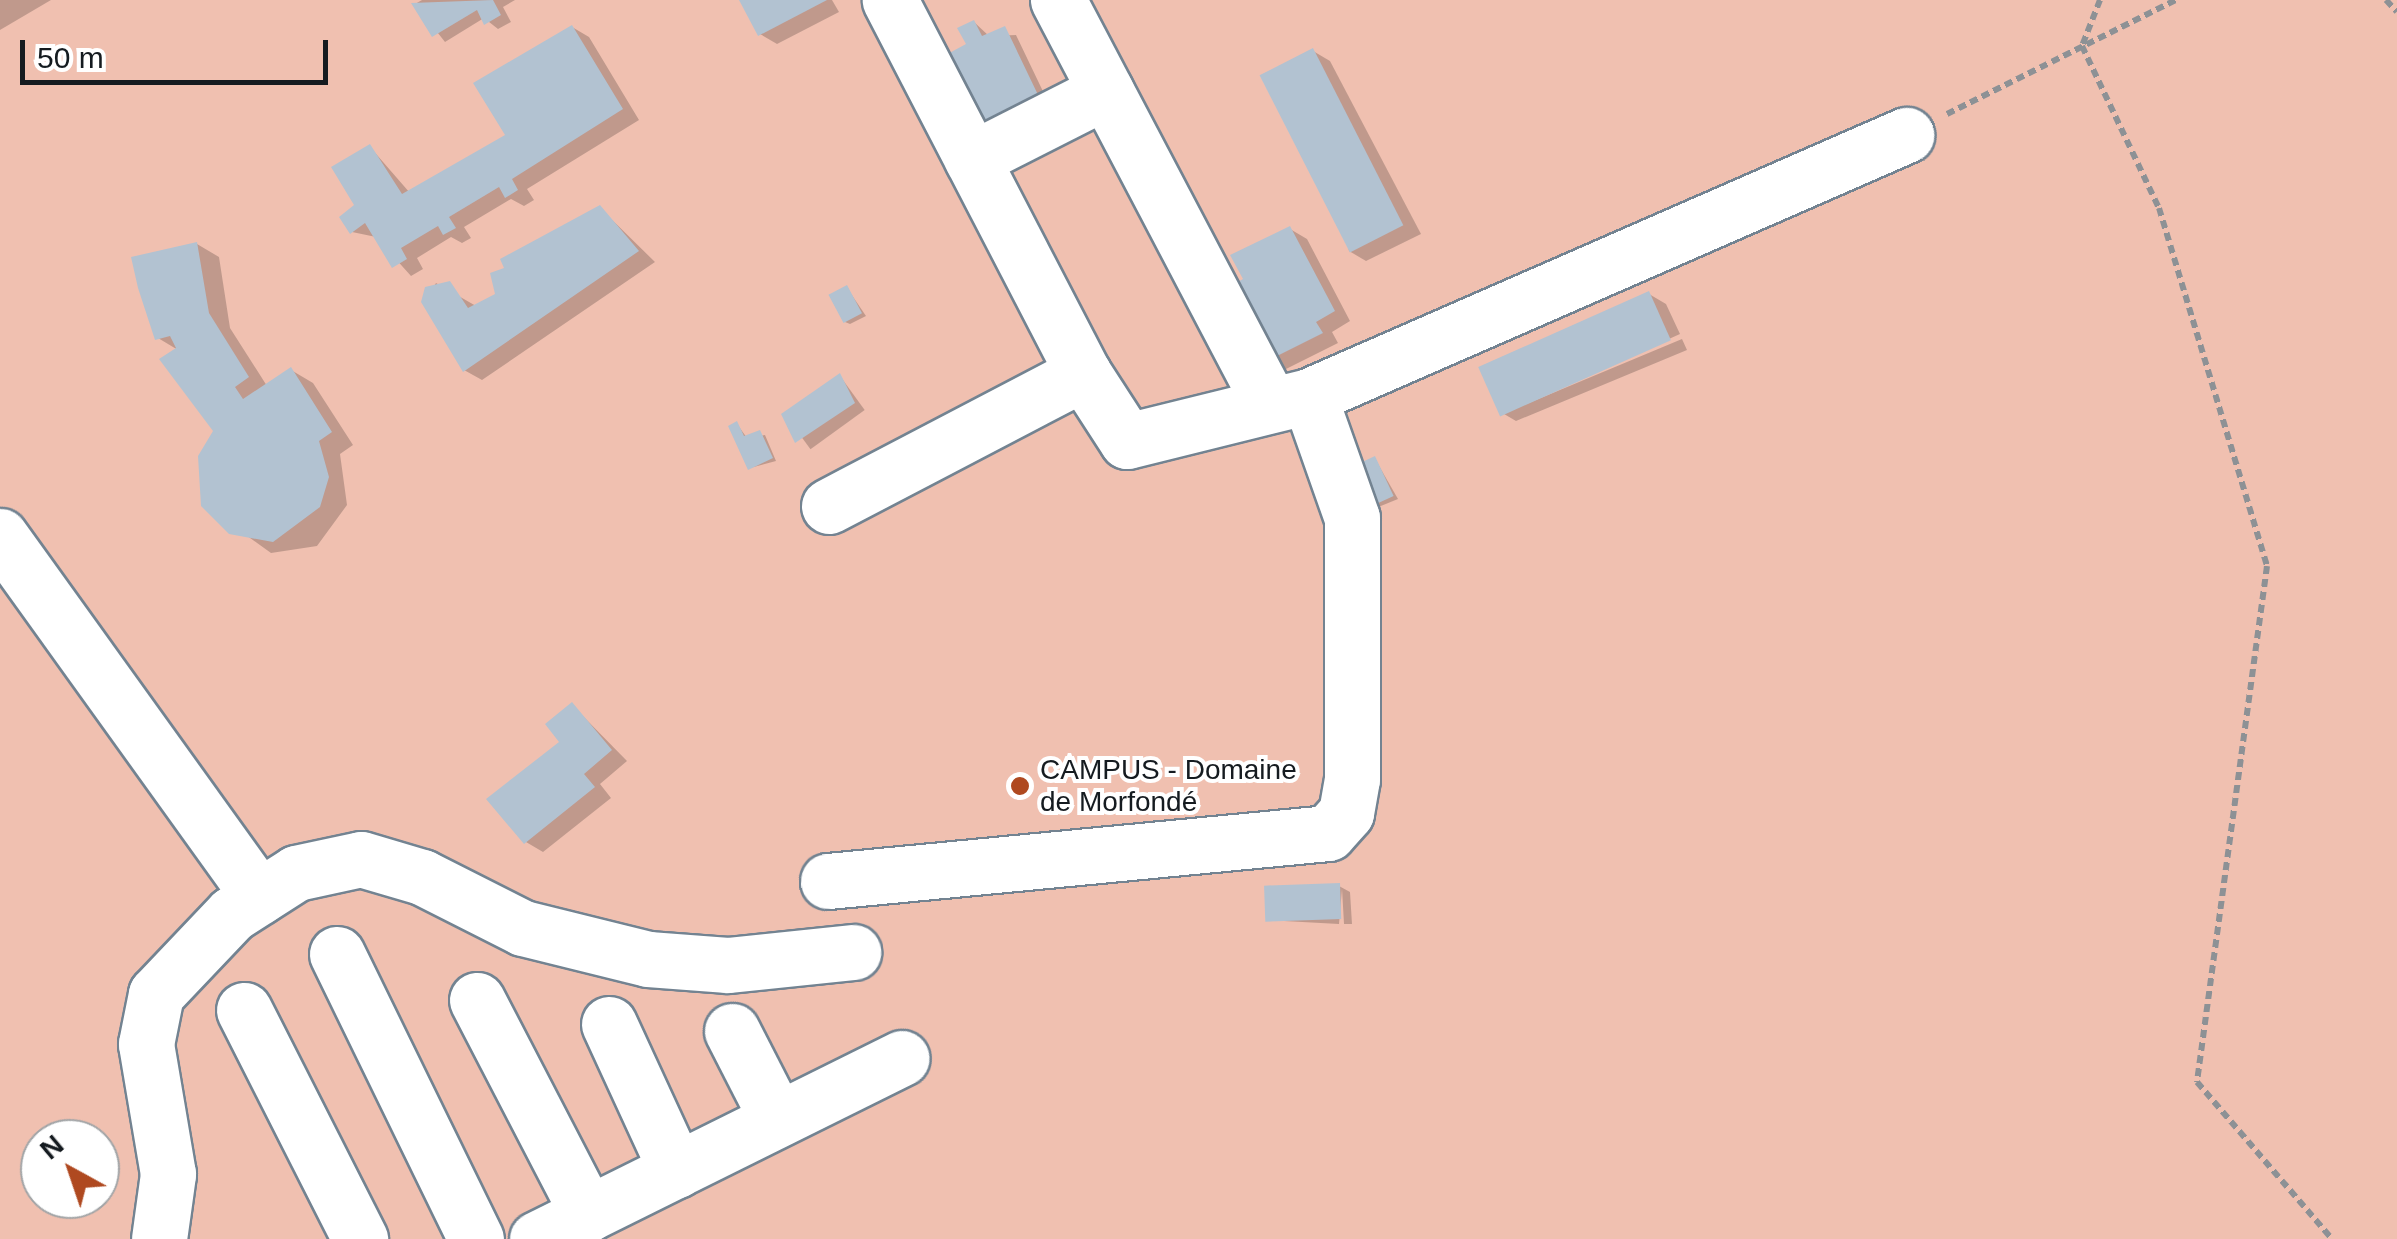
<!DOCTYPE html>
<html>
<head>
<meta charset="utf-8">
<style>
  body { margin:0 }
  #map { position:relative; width:2397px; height:1239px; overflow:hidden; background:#f7fafd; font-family:Arial,sans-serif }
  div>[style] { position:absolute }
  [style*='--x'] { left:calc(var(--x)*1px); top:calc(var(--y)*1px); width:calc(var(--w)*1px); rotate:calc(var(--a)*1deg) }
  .green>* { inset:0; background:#f0c0b0 }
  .shadow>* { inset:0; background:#0003; transform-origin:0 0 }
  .building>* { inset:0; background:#b2c2d1; transform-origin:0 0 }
  .path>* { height:6px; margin-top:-3px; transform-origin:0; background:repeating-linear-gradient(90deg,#8d9195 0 8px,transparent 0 13px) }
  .roads { filter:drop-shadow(2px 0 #738391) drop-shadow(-2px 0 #738391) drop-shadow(0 2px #738391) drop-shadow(0 -2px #738391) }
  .minor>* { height:55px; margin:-27.5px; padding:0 27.5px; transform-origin:27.5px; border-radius:27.5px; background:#fff }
  .dots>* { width:28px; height:28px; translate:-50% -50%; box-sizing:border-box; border:5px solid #fff; border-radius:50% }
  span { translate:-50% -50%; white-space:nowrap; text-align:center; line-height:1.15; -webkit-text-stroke:8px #fff; paint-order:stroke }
  .poi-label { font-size:28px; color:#151b20 }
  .left { translate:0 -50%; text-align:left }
  .north { position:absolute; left:20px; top:1119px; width:100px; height:100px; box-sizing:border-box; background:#fff; border:2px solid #a1a4a6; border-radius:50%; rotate:320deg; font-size:28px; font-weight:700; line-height:40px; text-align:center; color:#151b20 }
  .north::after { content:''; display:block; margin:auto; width:35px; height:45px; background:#af4920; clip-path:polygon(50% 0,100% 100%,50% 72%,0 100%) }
  .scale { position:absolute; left:20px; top:40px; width:308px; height:45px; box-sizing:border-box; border:5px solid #151b20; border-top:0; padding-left:12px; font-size:30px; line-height:35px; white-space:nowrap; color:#151b20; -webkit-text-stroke:8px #fff; paint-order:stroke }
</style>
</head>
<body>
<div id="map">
  <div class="green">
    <div style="clip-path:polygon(evenodd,0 0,2397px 0,2397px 1239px,0 1239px,0 0,40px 1139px,100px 1139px,100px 1199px,40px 1199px,40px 1139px)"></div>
  </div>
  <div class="shadow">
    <div style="clip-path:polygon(0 0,51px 0,0 30px)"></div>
    <div style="clip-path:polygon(422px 0,515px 0,503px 7px,511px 22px,498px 29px,484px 18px,445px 42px,415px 4px)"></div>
    <div style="clip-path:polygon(742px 0,832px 0,839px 12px,777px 44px,760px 34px)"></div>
    <div style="clip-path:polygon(974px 22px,989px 36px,1016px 35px,1050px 106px,969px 45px)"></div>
    <div style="clip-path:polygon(572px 27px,589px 37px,639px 120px,527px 189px,534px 200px,524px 206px,511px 199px,464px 227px,471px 238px,462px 243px,451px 237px,417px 258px,423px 269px,411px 276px,376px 237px,352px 232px,370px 147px,410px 193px,509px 135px)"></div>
    <div style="clip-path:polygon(1313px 51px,1330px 61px,1421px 234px,1366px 261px,1349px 251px)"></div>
    <div style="clip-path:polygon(600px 208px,655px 262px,482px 380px,464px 370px,424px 302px,436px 283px,476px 306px,497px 295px,508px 269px)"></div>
    <div style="clip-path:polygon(1290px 229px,1307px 239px,1350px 321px,1332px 332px,1338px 343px,1280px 372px,1246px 280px)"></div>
    <div style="clip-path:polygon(197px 244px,219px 257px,230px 328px,267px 386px,291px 370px,313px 383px,353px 445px,340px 454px,347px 505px,317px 546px,271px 553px,204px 505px,216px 431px,178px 350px,158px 338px)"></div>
    <div style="clip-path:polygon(847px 288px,866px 316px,850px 324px,845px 322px)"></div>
    <div style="clip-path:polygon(1649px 294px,1666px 304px,1680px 334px,1507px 412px,1682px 339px,1687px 350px,1516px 421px,1499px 411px)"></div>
    <div style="left:840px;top:376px;width:42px;height:67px;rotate:54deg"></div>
    <div style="clip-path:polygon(737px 424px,747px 438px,765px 435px,776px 461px,750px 468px)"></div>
    <div style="clip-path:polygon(1375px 459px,1398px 499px,1371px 510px)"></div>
    <div style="clip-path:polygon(572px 705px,627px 761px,600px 784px,611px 798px,543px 852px,526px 842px)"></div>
    <div style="clip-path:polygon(1339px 886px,1350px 892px,1352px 924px,1344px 924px,1342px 889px,1339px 924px,1267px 920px)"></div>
  </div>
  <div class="building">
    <div style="clip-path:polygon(493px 0,501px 15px,484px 25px,477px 10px,432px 37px,411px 3px)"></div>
    <div style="clip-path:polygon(739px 0,827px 0,758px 36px)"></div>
    <div style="clip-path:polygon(974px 20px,982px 36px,1005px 26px,1040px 99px,981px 131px,942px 57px,966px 44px,957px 28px)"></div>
    <div style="clip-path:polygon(572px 25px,623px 109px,512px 179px,518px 190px,505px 198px,499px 187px,449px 217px,456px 228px,443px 235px,438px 226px,401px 248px,407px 259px,392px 268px,365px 223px,350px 234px,339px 217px,354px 205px,331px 167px,370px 144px,402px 194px,505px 135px,473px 83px)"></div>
    <div style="left:1313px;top:48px;width:199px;height:60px;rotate:63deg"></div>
    <div style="clip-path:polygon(600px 205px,639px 251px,463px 372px,421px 302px,425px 287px,450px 281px,468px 308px,495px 294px,490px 273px,504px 268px,500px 259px)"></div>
    <div style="clip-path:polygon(1290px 226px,1335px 311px,1316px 322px,1323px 333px,1261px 364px,1225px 289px,1243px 279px,1230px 255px)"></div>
    <div style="clip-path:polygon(197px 242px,209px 313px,249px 377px,235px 387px,243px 399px,291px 367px,332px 432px,319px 441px,329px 477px,320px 507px,273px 542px,229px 534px,201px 506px,198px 456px,213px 431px,159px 359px,176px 348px,170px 336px,155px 340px,138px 288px,131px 257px)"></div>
    <div style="left:847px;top:285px;width:32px;height:21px;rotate:62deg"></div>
    <div style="left:1649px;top:291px;width:54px;height:187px;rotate:66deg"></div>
    <div style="clip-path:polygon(840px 373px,855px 403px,795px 443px,781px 414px)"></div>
    <div style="clip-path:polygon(737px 421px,744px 436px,760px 430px,773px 458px,748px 470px,728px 426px)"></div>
    <div style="left:1375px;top:456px;width:44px;height:33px;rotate:65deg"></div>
    <div style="clip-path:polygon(572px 702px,612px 750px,584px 774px,595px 787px,524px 844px,486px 799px,559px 742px,545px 724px)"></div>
    <div style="left:1340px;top:883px;width:36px;height:76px;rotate:88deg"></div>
  </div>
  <div class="path">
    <div style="--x:2100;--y:0;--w:49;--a:111.4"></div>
    <div style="--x:2082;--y:46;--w:179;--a:64.6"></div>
    <div style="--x:2159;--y:208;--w:374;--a:73.2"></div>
    <div style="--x:2267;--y:566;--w:521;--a:97.73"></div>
    <div style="--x:2197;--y:1082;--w:207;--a:49.3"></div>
    <div style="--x:2386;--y:0;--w:16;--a:47"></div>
    <div style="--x:1947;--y:114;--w:256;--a:-26.5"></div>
  </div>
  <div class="roads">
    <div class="minor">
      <div style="--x:1058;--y:0;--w:455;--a:62.3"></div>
      <div style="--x:972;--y:159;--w:150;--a:-26.9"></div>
      <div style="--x:1083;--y:373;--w:81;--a:57.1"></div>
      <div style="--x:1127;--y:441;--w:187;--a:-13.9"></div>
      <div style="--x:1309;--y:396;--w:652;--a:-23.61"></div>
      <div style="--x:829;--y:506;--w:287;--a:-27.6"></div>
      <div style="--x:1083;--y:373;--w:420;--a:-117.4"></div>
      <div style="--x:0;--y:536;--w:444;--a:54.3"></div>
      <div style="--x:828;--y:881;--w:502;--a:-5.48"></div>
      <div style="--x:1328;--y:833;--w:27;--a:-48"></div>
      <div style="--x:1346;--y:813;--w:35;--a:-80"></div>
      <div style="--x:1352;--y:779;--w:261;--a:-90"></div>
      <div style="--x:1352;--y:518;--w:129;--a:-109.4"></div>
      <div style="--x:337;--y:954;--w:317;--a:64"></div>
      <div style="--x:477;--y:1000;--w:241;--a:62.6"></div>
      <div style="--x:244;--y:1010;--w:257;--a:63.1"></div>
      <div style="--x:609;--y:1024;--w:161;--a:65.3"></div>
      <div style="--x:732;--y:1031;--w:99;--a:62.9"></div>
      <div style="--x:159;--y:1239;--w:66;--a:-82.1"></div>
      <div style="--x:168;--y:1174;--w:132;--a:-99.6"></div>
      <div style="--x:146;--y:1044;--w:51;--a:-78.7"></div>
      <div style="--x:156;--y:994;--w:110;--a:-46.5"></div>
      <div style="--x:232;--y:914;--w:76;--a:-32.6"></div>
      <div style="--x:296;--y:873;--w:66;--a:-12.2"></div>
      <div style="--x:361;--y:859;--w:64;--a:16.4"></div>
      <div style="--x:422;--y:877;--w:113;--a:26.8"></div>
      <div style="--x:523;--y:928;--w:129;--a:13.9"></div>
      <div style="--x:648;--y:959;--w:80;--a:4.3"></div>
      <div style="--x:728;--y:965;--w:126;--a:-5.9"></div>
      <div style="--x:537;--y:1239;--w:407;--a:-26.4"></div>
    </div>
  </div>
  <div class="dots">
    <div style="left:1020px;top:786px;background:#af4920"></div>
  </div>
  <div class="poi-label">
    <span class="left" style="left:1040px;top:786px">CAMPUS - Domaine<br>de Morfondé</span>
  </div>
  <div class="north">N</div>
  <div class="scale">50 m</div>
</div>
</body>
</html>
